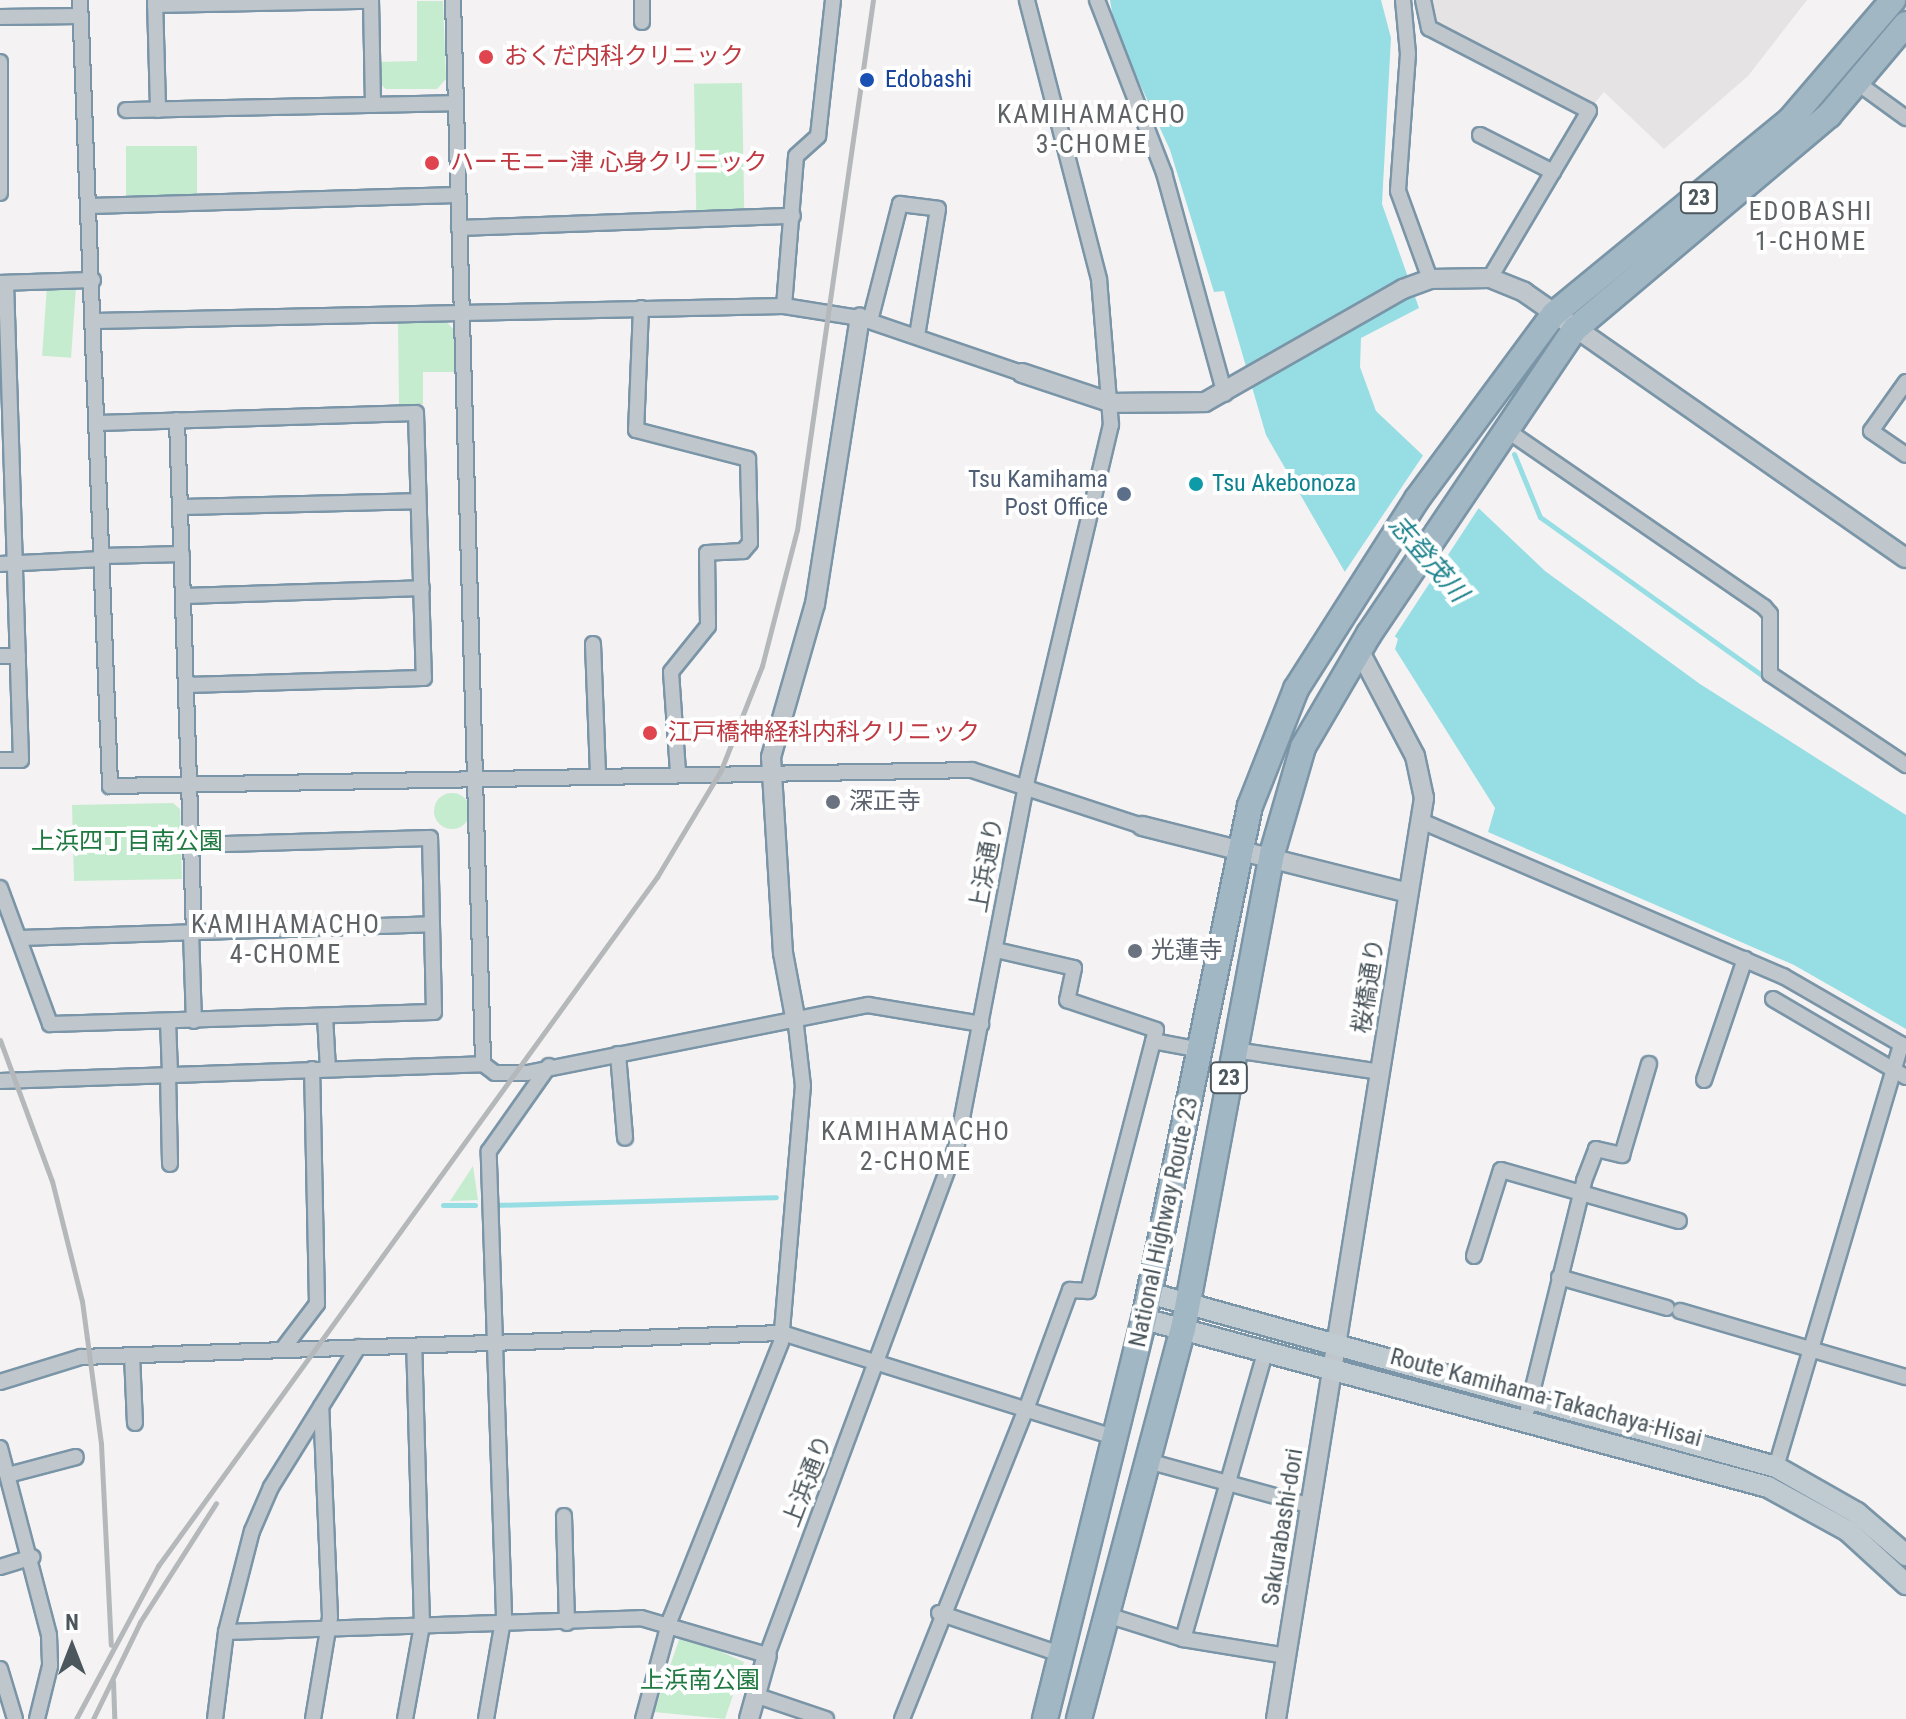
<!DOCTYPE html>
<html>
<head>
<meta charset="utf-8">
<style>
  body { margin:0 }
  #map { position:relative; width:1906px; height:1719px; overflow:hidden; background:#f4f2f2; font-family:"Roboto Condensed","Noto Sans JP",sans-serif }
  div>[style] { position:absolute }
  [style*='--x'] { left:calc(var(--x)*1px); top:calc(var(--y)*1px); width:calc(var(--w)*1px); rotate:calc(var(--a)*1deg) }
  .education>* { inset:0; background:#e5e3e3 }
  .green>* { inset:0; background:#c6ecd0; transform-origin:0 0 }
  .round { border-radius:50% }
  .water>* { inset:0; background:#97dee4 }
  .pier>* { inset:0; background:#f4f2f2 }
  .stream>* { height:5px; margin:-2.5px; padding:0 2.5px; transform-origin:2.5px; border-radius:2.5px; background:#97dee4 }
  .roads { filter:drop-shadow(2px 0 #7a95a7) drop-shadow(-2px 0 #7a95a7) drop-shadow(0 2px #7a95a7) drop-shadow(0 -2px #7a95a7) }
  .minor>* { height:14px; margin:-7px; padding:0 7px; transform-origin:7px; border-radius:7px; background:#bfc7cd }
  .tertiary>* { height:18px; margin:-9px; padding:0 9px; transform-origin:9px; border-radius:9px; background:#bfc7cd }
  .secondary>* { height:20px; margin:-10px; padding:0 10px; transform-origin:10px; border-radius:10px; background:#c0cad1 }
  .trunk>* { height:24px; margin:-12px; padding:0 12px; transform-origin:12px; border-radius:12px; background:#a2b7c4 }
  .rail>* { height:5px; margin:-2.5px; padding:0 2.5px; transform-origin:2.5px; border-radius:2.5px; background:#b4b8bb }
  .dots>* { width:22px; height:22px; translate:-50% -50%; box-sizing:border-box; border:4px solid #fff; border-radius:50% }
  span { translate:-50% -50%; white-space:nowrap; text-align:center; line-height:1.15; -webkit-text-stroke:8px #fff; paint-order:stroke }
  .shield-label span { padding:2px 6px; background:#fff; border:2px solid; border-radius:6px; -webkit-text-stroke-width:0 }
  .shield-label { font-size:22px; color:#4b575d; font-weight:700 }
  .health-label { font-size:24px; color:#be3a42 }
  .left { translate:0 -50%; text-align:left }
  .transit-label { font-size:24px; color:#164399 }
  .service-label { font-size:24px; color:#4e5e75 }
  .right { translate:-100% -50%; text-align:right }
  .culture-label { font-size:24px; color:#0d838f }
  .worship-label { font-size:24px; color:#5b616d }
  .park-label { font-size:24px; color:#217942 }
  .street-label { font-size:24px; color:#4b575d }
  .neighbourhood-label { font-size:26px; color:#5f6366; letter-spacing:2px }
  .water-label { font-size:26px; color:#1a818b; font-style:italic }
  .north { position:absolute; left:32px; top:1607px; width:80px; height:80px; -webkit-text-stroke:6px #fff; paint-order:stroke; rotate:0deg; font-size:22px; font-weight:700; line-height:32px; text-align:center; color:#4b575d }
  .north::after { content:''; display:block; margin:auto; width:28px; height:36px; background:#4b575d; clip-path:polygon(50% 0,100% 100%,50% 72%,0 100%) }
</style>
</head>
<body>
<div id="map">
  <div class="education">
    <div style="clip-path:polygon(1431px 0,1807px 0,1748px 76px,1664px 149px,1604px 92px,1594px 104px,1435px 23px)"></div>
  </div>
  <div class="green">
    <div style="clip-path:polygon(417px 1px,443px 1px,446px 79px,437px 89px,386px 89px,378px 82px,377px 62px,417px 61px)"></div>
    <div style="left:742px;top:83px;width:129px;height:48px;rotate:89deg"></div>
    <div style="left:126px;top:146px;width:71px;height:50px"></div>
    <div style="left:47px;top:286px;width:29px;height:70px;rotate:4deg"></div>
    <div style="clip-path:polygon(445px 320px,454px 330px,455px 372px,423px 372px,423px 404px,399px 405px,398px 321px)"></div>
    <div class="round" style="left:434px;top:793px;width:36px;height:36px"></div>
    <div style="clip-path:polygon(173px 803px,180px 809px,182px 879px,74px 881px,72px 805px)"></div>
    <div style="clip-path:polygon(473px 1166px,478px 1200px,450px 1201px)"></div>
    <div style="clip-path:polygon(681px 1634px,744px 1662px,725px 1719px,654px 1712px)"></div>
  </div>
  <div class="water">
    <div style="clip-path:polygon(1110px 0,1381px 0,1391px 38px,1382px 204px,1419px 308px,1361px 338px,1360px 367px,1376px 411px,1545px 571px,1700px 684px,1906px 815px,1906px 1029px,1794px 965px,1488px 832px,1495px 808px,1395px 649px,1398px 639px,1369px 614px,1266px 435px,1224px 291px,1214px 292px,1170px 150px,1115px 29px)"></div>
  </div>
  <div class="pier">
    <div style="clip-path:polygon(1424px 454px,1480px 506px,1393px 639px,1366px 617px,1342px 576px)"></div>
  </div>
  <div class="stream">
    <div style="--x:1514;--y:454;--w:68;--a:67.6"></div>
    <div style="--x:1540;--y:517;--w:279;--a:35.5"></div>
    <div style="--x:443;--y:1205;--w:32;--a:0"></div>
    <div style="--x:496;--y:1205;--w:280;--a:-1.6"></div>
  </div>
  <div class="roads">
    <div class="minor">
      <div style="--x:80;--y:0;--w:787;--a:87.81"></div>
      <div style="--x:110;--y:786;--w:862;--a:-1.06"></div>
      <div style="--x:972;--y:770;--w:179;--a:18.2"></div>
      <div style="--x:155;--y:0;--w:110;--a:88.4"></div>
      <div style="--x:371;--y:0;--w:105;--a:88.9"></div>
      <div style="--x:453;--y:0;--w:1064;--a:88.38"></div>
      <div style="--x:642;--y:0;--w:22;--a:90"></div>
      <div style="--x:1097;--y:0;--w:186;--a:68.8"></div>
      <div style="--x:1164;--y:173;--w:229;--a:74.6"></div>
      <div style="--x:1403;--y:0;--w:54;--a:84.7"></div>
      <div style="--x:1408;--y:54;--w:137;--a:94.2"></div>
      <div style="--x:1398;--y:191;--w:94;--a:70"></div>
      <div style="--x:1423;--y:0;--w:29;--a:78"></div>
      <div style="--x:1429;--y:28;--w:180;--a:27.4"></div>
      <div style="--x:1589;--y:111;--w:194;--a:120.7"></div>
      <div style="--x:155;--y:5;--w:216;--a:-1.1"></div>
      <div style="--x:0;--y:17;--w:80;--a:-0.7"></div>
      <div style="--x:0;--y:62;--w:131;--a:90"></div>
      <div style="--x:1859;--y:84;--w:58;--a:35.9"></div>
      <div style="--x:126;--y:110;--w:330;--a:-1.2"></div>
      <div style="--x:1480;--y:135;--w:82;--a:26.9"></div>
      <div style="--x:89;--y:206;--w:369;--a:-1.7"></div>
      <div style="--x:459;--y:228;--w:334;--a:-2.1"></div>
      <div style="--x:0;--y:283;--w:93;--a:-1.8"></div>
      <div style="--x:784;--y:306;--w:150;--a:-85.4"></div>
      <div style="--x:796;--y:156;--w:30;--a:-42"></div>
      <div style="--x:818;--y:136;--w:137;--a:-83.7"></div>
      <div style="--x:641;--y:308;--w:122;--a:92.3"></div>
      <div style="--x:636;--y:430;--w:116;--a:14.5"></div>
      <div style="--x:748;--y:459;--w:84;--a:88.6"></div>
      <div style="--x:750;--y:543;--w:11;--a:131"></div>
      <div style="--x:743;--y:551;--w:36;--a:177"></div>
      <div style="--x:707;--y:553;--w:73;--a:89.2"></div>
      <div style="--x:708;--y:626;--w:59;--a:128.8"></div>
      <div style="--x:671;--y:672;--w:99;--a:86"></div>
      <div style="--x:95;--y:321;--w:689;--a:-1.25"></div>
      <div style="--x:784;--y:306;--w:77;--a:9"></div>
      <div style="--x:860;--y:318;--w:171;--a:18.8"></div>
      <div style="--x:870;--y:321;--w:121;--a:-75.6"></div>
      <div style="--x:900;--y:204;--w:38;--a:7"></div>
      <div style="--x:938;--y:209;--w:129;--a:99.4"></div>
      <div style="--x:1906;--y:382;--w:60;--a:125.5"></div>
      <div style="--x:1871;--y:431;--w:42;--a:34.4"></div>
      <div style="--x:177;--y:420;--w:512;--a:88.1"></div>
      <div style="--x:98;--y:423;--w:318;--a:-1.8"></div>
      <div style="--x:416;--y:413;--w:265;--a:88.3"></div>
      <div style="--x:424;--y:678;--w:238;--a:178.3"></div>
      <div style="--x:1508;--y:431;--w:311;--a:34.5"></div>
      <div style="--x:1764;--y:607;--w:9;--a:49"></div>
      <div style="--x:1770;--y:614;--w:60;--a:90"></div>
      <div style="--x:1770;--y:674;--w:164;--a:33.8"></div>
      <div style="--x:180;--y:507;--w:238;--a:-1.4"></div>
      <div style="--x:102;--y:556;--w:80;--a:-1.4"></div>
      <div style="--x:0;--y:564;--w:102;--a:-2.8"></div>
      <div style="--x:184;--y:596;--w:238;--a:-1.9"></div>
      <div style="--x:593;--y:644;--w:129;--a:87.8"></div>
      <div style="--x:0;--y:656;--w:18;--a:0"></div>
      <div style="--x:0;--y:760;--w:21;--a:0"></div>
      <div style="--x:21;--y:760;--w:477;--a:-91.8"></div>
      <div style="--x:1421;--y:821;--w:394;--a:23.2"></div>
      <div style="--x:1783;--y:976;--w:142;--a:30"></div>
      <div style="--x:0;--y:888;--w:145;--a:69.8"></div>
      <div style="--x:50;--y:1024;--w:384;--a:-1.8"></div>
      <div style="--x:434;--y:1012;--w:174;--a:-91.3"></div>
      <div style="--x:430;--y:838;--w:240;--a:178.3"></div>
      <div style="--x:191;--y:932;--w:89;--a:88.1"></div>
      <div style="--x:20;--y:938;--w:412;--a:-1.9"></div>
      <div style="--x:996;--y:950;--w:80;--a:13"></div>
      <div style="--x:1074;--y:968;--w:33;--a:102"></div>
      <div style="--x:1067;--y:1000;--w:94;--a:18.6"></div>
      <div style="--x:1156;--y:1030;--w:270;--a:104.6"></div>
      <div style="--x:1088;--y:1291;--w:18;--a:-177"></div>
      <div style="--x:1070;--y:1290;--w:125;--a:110.2"></div>
      <div style="--x:1773;--y:999;--w:154;--a:30.4"></div>
      <div style="--x:325;--y:1016;--w:53;--a:86.8"></div>
      <div style="--x:168;--y:1021;--w:53;--a:87.8"></div>
      <div style="--x:1153;--y:1041;--w:48;--a:10.8"></div>
      <div style="--x:1235;--y:1050;--w:147;--a:8.6"></div>
      <div style="--x:618;--y:1054;--w:84;--a:85.2"></div>
      <div style="--x:168;--y:1074;--w:90;--a:88.7"></div>
      <div style="--x:1704;--y:1080;--w:128;--a:-71.3"></div>
      <div style="--x:0;--y:1081;--w:483;--a:-2"></div>
      <div style="--x:483;--y:1064;--w:15;--a:37"></div>
      <div style="--x:495;--y:1073;--w:32;--a:0"></div>
      <div style="--x:527;--y:1073;--w:348;--a:-11.3"></div>
      <div style="--x:868;--y:1005;--w:115;--a:9.5"></div>
      <div style="--x:1474;--y:1256;--w:90;--a:-72.6"></div>
      <div style="--x:1501;--y:1170;--w:185;--a:16"></div>
      <div style="--x:1559;--y:1277;--w:112;--a:16"></div>
      <div style="--x:1680;--y:1311;--w:235;--a:16.3"></div>
      <div style="--x:282;--y:1350;--w:58;--a:-52.7"></div>
      <div style="--x:317;--y:1304;--w:235;--a:-91.2"></div>
      <div style="--x:132;--y:1355;--w:68;--a:87.5"></div>
      <div style="--x:0;--y:1382;--w:85;--a:-17.2"></div>
      <div style="--x:81;--y:1357;--w:701;--a:-1.96"></div>
      <div style="--x:782;--y:1333;--w:351;--a:17.4"></div>
      <div style="--x:1528;--y:1408;--w:234;--a:-76.1"></div>
      <div style="--x:1584;--y:1181;--w:34;--a:-69"></div>
      <div style="--x:1596;--y:1149;--w:27;--a:13"></div>
      <div style="--x:1622;--y:1155;--w:95;--a:-73.5"></div>
      <div style="--x:0;--y:1448;--w:193;--a:75.3"></div>
      <div style="--x:49;--y:1635;--w:31;--a:88"></div>
      <div style="--x:50;--y:1666;--w:55;--a:103.8"></div>
      <div style="--x:1148;--y:1461;--w:169;--a:15.4"></div>
      <div style="--x:1776;--y:1467;--w:441;--a:-73.5"></div>
      <div style="--x:8;--y:1475;--w:70;--a:-14.8"></div>
      <div style="--x:564;--y:1516;--w:107;--a:88.4"></div>
      <div style="--x:0;--y:1567;--w:34;--a:-17"></div>
      <div style="--x:939;--y:1613;--w:128;--a:18.7"></div>
      <div style="--x:1107;--y:1615;--w:80;--a:17.5"></div>
      <div style="--x:1183;--y:1639;--w:105;--a:9.3"></div>
      <div style="--x:226;--y:1632;--w:415;--a:-1.9"></div>
      <div style="--x:641;--y:1618;--w:131;--a:16.4"></div>
      <div style="--x:767;--y:1655;--w:545;--a:-69.6"></div>
      <div style="--x:957;--y:1144;--w:367;--a:-79.1"></div>
      <div style="--x:1026;--y:784;--w:369;--a:-76.7"></div>
      <div style="--x:1111;--y:425;--w:146;--a:-94.7"></div>
      <div style="--x:1099;--y:279;--w:288;--a:-104.5"></div>
      <div style="--x:1183;--y:1639;--w:302;--a:-74"></div>
      <div style="--x:0;--y:1669;--w:52;--a:73.3"></div>
      <div style="--x:755;--y:1695;--w:75;--a:18.7"></div>
      <div style="--x:215;--y:1719;--w:88;--a:-82.8"></div>
      <div style="--x:226;--y:1632;--w:104;--a:-75.6"></div>
      <div style="--x:252;--y:1531;--w:48;--a:-66.6"></div>
      <div style="--x:271;--y:1487;--w:165;--a:-58.1"></div>
      <div style="--x:313;--y:1719;--w:103;--a:-80.5"></div>
      <div style="--x:330;--y:1617;--w:211;--a:-92.4"></div>
      <div style="--x:405;--y:1719;--w:96;--a:-79.7"></div>
      <div style="--x:422;--y:1625;--w:279;--a:-91.6"></div>
      <div style="--x:486;--y:1719;--w:106;--a:-80.2"></div>
      <div style="--x:504;--y:1615;--w:464;--a:-91.9"></div>
      <div style="--x:489;--y:1151;--w:104;--a:-54.8"></div>
      <div style="--x:643;--y:1719;--w:103;--a:-74.7"></div>
      <div style="--x:670;--y:1620;--w:299;--a:-68.2"></div>
      <div style="--x:781;--y:1342;--w:257;--a:-85.1"></div>
      <div style="--x:803;--y:1086;--w:69;--a:-96.6"></div>
      <div style="--x:902;--y:1719;--w:328;--a:-68.2"></div>
    </div>
    <div class="tertiary">
      <div style="--x:1022;--y:373;--w:95;--a:18.4"></div>
      <div style="--x:1112;--y:403;--w:93;--a:-0.6"></div>
      <div style="--x:1205;--y:402;--w:228;--a:-29.7"></div>
      <div style="--x:1403;--y:289;--w:29;--a:-20"></div>
      <div style="--x:1430;--y:279;--w:60;--a:-1"></div>
      <div style="--x:1490;--y:278;--w:37;--a:22"></div>
      <div style="--x:1524;--y:292;--w:465;--a:34.9"></div>
      <div style="--x:1142;--y:826;--w:274;--a:14.1"></div>
      <div style="--x:795;--y:1017;--w:65;--a:-100.6"></div>
      <div style="--x:783;--y:953;--w:196;--a:-93.5"></div>
      <div style="--x:771;--y:757;--w:159;--a:-74"></div>
      <div style="--x:815;--y:604;--w:290;--a:-81.1"></div>
      <div style="--x:749;--y:1719;--w:66;--a:-74.3"></div>
      <div style="--x:1276;--y:1719;--w:933;--a:-80.87"></div>
      <div style="--x:1424;--y:798;--w:43;--a:-102.1"></div>
      <div style="--x:1415;--y:756;--w:120;--a:-117.8"></div>
    </div>
    <div class="secondary">
      <div style="--x:1149;--y:1293;--w:651;--a:15.51"></div>
      <div style="--x:1776;--y:1467;--w:93;--a:29.6"></div>
      <div style="--x:1857;--y:1513;--w:65;--a:40.6"></div>
      <div style="--x:1144;--y:1319;--w:646;--a:15.07"></div>
      <div style="--x:1768;--y:1487;--w:91;--a:28.8"></div>
      <div style="--x:1848;--y:1531;--w:79;--a:42.4"></div>
    </div>
    <div class="trunk">
      <div style="--x:1045;--y:1719;--w:412;--a:-76.1"></div>
      <div style="--x:1144;--y:1319;--w:524;--a:-78.33"></div>
      <div style="--x:1250;--y:806;--w:126;--a:-68.5"></div>
      <div style="--x:1296;--y:689;--w:225;--a:-57.5"></div>
      <div style="--x:1417;--y:499;--w:230;--a:-53.5"></div>
      <div style="--x:1554;--y:314;--w:307;--a:-39.4"></div>
      <div style="--x:1791;--y:119;--w:157;--a:-49.4"></div>
      <div style="--x:1079;--y:1719;--w:404;--a:-75.1"></div>
      <div style="--x:1183;--y:1329;--w:483;--a:-79.4"></div>
      <div style="--x:1272;--y:854;--w:111;--a:-73.8"></div>
      <div style="--x:1303;--y:747;--w:131;--a:-59.7"></div>
      <div style="--x:1369;--y:634;--w:368;--a:-56"></div>
      <div style="--x:1575;--y:329;--w:332;--a:-40.1"></div>
      <div style="--x:1829;--y:115;--w:119;--a:-49.8"></div>
    </div>
  </div>
  <div class="rail">
    <div style="--x:0;--y:1040;--w:150;--a:69.8"></div>
    <div style="--x:52;--y:1181;--w:124;--a:76"></div>
    <div style="--x:82;--y:1301;--w:144;--a:82.4"></div>
    <div style="--x:101;--y:1444;--w:201;--a:87.2"></div>
    <div style="--x:113;--y:1681;--w:38;--a:88"></div>
    <div style="--x:76;--y:1719;--w:174;--a:-61.8"></div>
    <div style="--x:158;--y:1566;--w:851;--a:-54.09"></div>
    <div style="--x:657;--y:877;--w:125;--a:-59.1"></div>
    <div style="--x:721;--y:770;--w:112;--a:-68.5"></div>
    <div style="--x:762;--y:666;--w:140;--a:-75.6"></div>
    <div style="--x:797;--y:530;--w:535;--a:-81.84"></div>
    <div style="--x:93;--y:1719;--w:108;--a:-64.1"></div>
    <div style="--x:140;--y:1622;--w:141;--a:-57.4"></div>
  </div>
  <div class="dots">
    <div style="left:486px;top:57px;background:#e0444e"></div>
    <div style="left:867px;top:80px;background:#1a4fb4"></div>
    <div style="left:432px;top:163px;background:#e0444e"></div>
    <div style="left:1196px;top:484px;background:#0f9aa8"></div>
    <div style="left:1124px;top:494px;background:#5c6f8a"></div>
    <div style="left:650px;top:733px;background:#e0444e"></div>
    <div style="left:833px;top:802px;background:#6b7280"></div>
    <div style="left:1135px;top:951px;background:#6b7280"></div>
  </div>
  <div class="shield-label">
    <span style="left:1699px;top:198px">23</span>
    <span style="left:1229px;top:1078px">23</span>
  </div>
  <div class="health-label">
    <span class="left" style="left:504px;top:57px">おくだ内科クリニック</span>
    <span class="left" style="left:450px;top:163px">ハーモニー津 心身クリニック</span>
    <span class="left" style="left:668px;top:733px">江戸橋神経科内科クリニック</span>
  </div>
  <div class="transit-label">
    <span class="left" style="left:885px;top:80px">Edobashi</span>
  </div>
  <div class="service-label">
    <span class="right" style="left:1108px;top:494px">Tsu Kamihama<br>Post Office</span>
  </div>
  <div class="culture-label">
    <span class="left" style="left:1212px;top:484px">Tsu Akebonoza</span>
  </div>
  <div class="worship-label">
    <span class="left" style="left:849px;top:802px">深正寺</span>
    <span class="left" style="left:1151px;top:951px">光蓮寺</span>
  </div>
  <div class="park-label">
    <span style="left:127px;top:842px">上浜四丁目南公園</span>
    <span style="left:700px;top:1681px">上浜南公園</span>
  </div>
  <div class="street-label">
    <span style="left:987px;top:865px;rotate:-80deg">上浜通り</span>
    <span style="left:1369px;top:986px;rotate:-81deg">桜橋通り</span>
    <span style="left:1164px;top:1222px;rotate:-78deg">National Highway Route 23</span>
    <span style="left:1546px;top:1398px;rotate:15deg">Route Kamihama-Takachaya-Hisai</span>
    <span style="left:808px;top:1481px;rotate:-69deg">上浜通り</span>
    <span style="left:1283px;top:1527px;rotate:-81deg">Sakurabashi-dori</span>
  </div>
  <div class="neighbourhood-label">
    <span style="left:1092px;top:130px">KAMIHAMACHO<br>3-CHOME</span>
    <span style="left:1811px;top:227px">EDOBASHI<br>1-CHOME</span>
    <span style="left:286px;top:940px">KAMIHAMACHO<br>4-CHOME</span>
    <span style="left:916px;top:1147px">KAMIHAMACHO<br>2-CHOME</span>
  </div>
  <div class="water-label">
    <span style="left:1428px;top:559px;rotate:49deg">志登茂川</span>
  </div>
  <div class="north">N</div>
</div>
</body>
</html>
